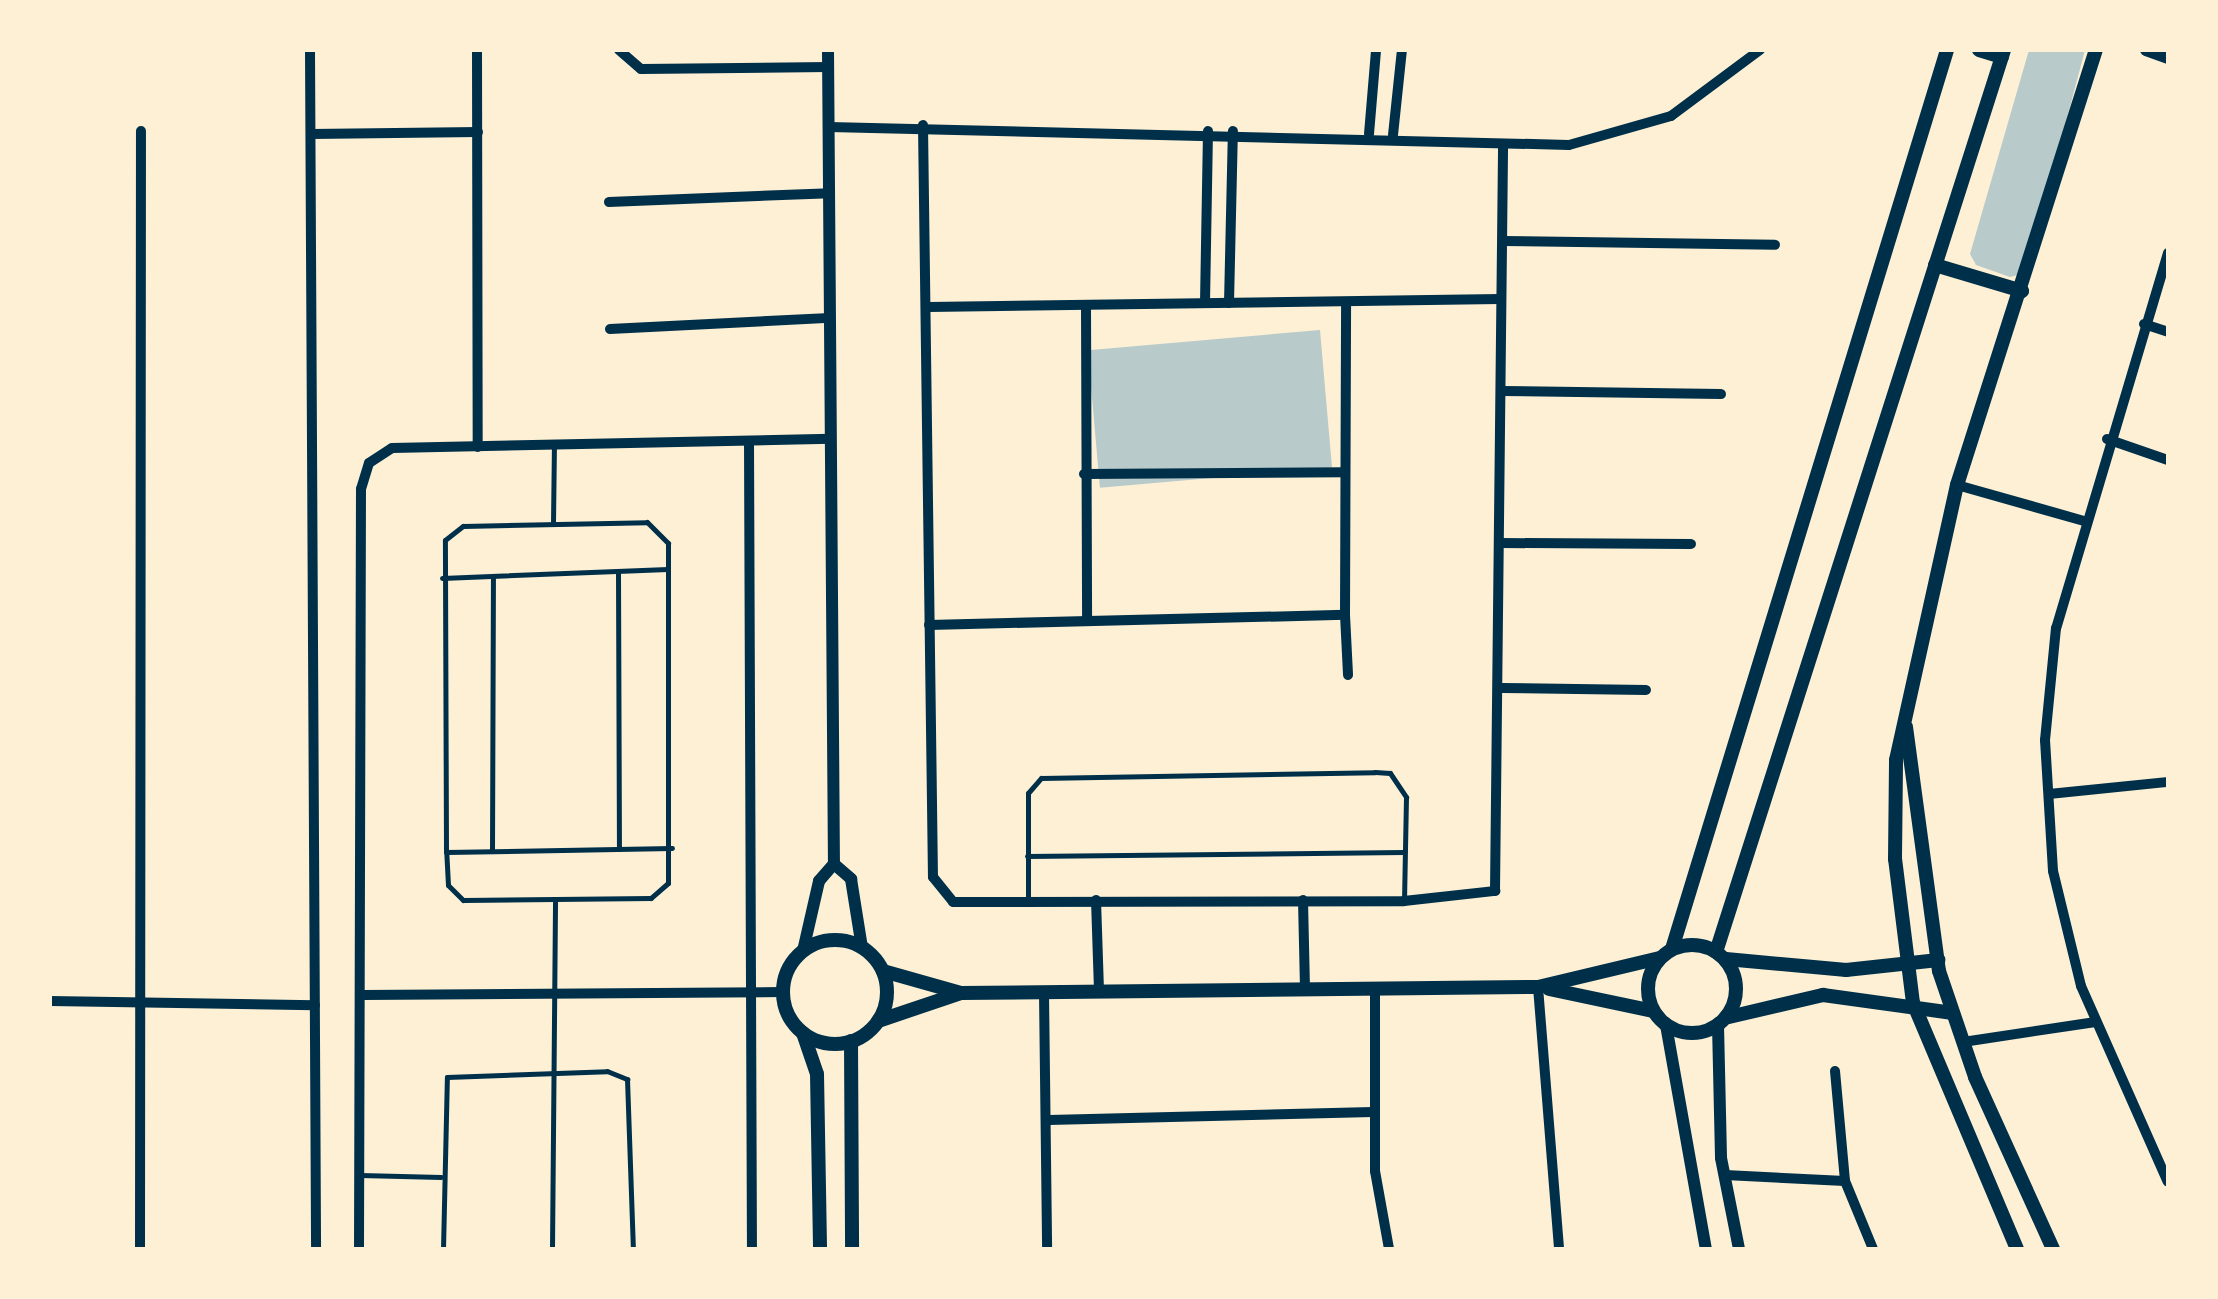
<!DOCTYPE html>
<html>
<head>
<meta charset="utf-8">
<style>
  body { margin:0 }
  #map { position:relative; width:2218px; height:1299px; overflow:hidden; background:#fdf0d5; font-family:Lora,serif }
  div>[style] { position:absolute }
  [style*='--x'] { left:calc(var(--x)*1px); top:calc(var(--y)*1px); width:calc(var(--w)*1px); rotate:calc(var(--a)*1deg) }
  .green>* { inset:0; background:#b9caca; transform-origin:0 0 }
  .service>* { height:5px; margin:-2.5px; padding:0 2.5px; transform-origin:2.5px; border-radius:2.5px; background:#003049 }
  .minor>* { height:10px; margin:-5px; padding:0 5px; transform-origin:5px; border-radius:5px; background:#003049 }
  .tertiary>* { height:12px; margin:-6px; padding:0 6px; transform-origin:6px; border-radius:6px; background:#003049 }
  .secondary>* { height:14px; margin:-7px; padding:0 7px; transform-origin:7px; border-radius:7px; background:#003049 }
  .secondary>.ring { margin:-7px; padding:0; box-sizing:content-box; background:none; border:14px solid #003049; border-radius:50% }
  span { translate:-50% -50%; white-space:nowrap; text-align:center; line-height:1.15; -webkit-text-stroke:10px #fdf0d5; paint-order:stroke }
  .frame { position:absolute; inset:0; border:52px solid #fdf0d5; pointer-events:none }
</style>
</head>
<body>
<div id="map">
  <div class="green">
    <div style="clip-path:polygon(2029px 50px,2085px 50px,2042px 212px,2022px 274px,2010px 277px,1976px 265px,1970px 254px)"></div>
    <div style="left:1320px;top:330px;width:138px;height:233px;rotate:85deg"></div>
  </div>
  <div class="service">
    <div style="--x:647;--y:522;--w:30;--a:45"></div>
    <div style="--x:668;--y:543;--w:340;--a:90"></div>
    <div style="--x:668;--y:883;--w:23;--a:139"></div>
    <div style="--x:651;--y:898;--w:188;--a:179.4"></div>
    <div style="--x:463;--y:900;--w:21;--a:-135"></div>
    <div style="--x:448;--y:885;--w:33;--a:-93"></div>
    <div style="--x:446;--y:852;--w:312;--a:-90.2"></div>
    <div style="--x:445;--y:540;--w:23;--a:-38"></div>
    <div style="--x:463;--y:526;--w:184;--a:-1.2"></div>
    <div style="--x:553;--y:523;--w:77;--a:-89.3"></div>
    <div style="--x:618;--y:573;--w:276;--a:89.8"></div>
    <div style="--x:442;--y:578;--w:226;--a:-2.3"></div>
    <div style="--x:492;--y:851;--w:275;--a:-89.8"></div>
    <div style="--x:446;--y:852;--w:226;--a:-1"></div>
    <div style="--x:1027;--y:856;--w:377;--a:-0.6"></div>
    <div style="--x:1028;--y:901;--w:108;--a:-90"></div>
    <div style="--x:1028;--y:793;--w:20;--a:-49"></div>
    <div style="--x:1041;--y:778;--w:334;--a:-1"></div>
    <div style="--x:1375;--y:772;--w:15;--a:4"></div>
    <div style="--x:1390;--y:773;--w:29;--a:56"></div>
    <div style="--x:1406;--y:797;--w:104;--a:91.1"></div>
    <div style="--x:360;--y:1175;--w:81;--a:1.4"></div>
    <div style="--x:443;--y:1249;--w:172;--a:-88.7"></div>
    <div style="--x:447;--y:1077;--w:160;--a:-2.1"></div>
    <div style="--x:607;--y:1071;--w:22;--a:22"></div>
    <div style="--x:627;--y:1079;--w:170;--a:88"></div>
    <div style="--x:552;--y:1249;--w:348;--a:-89.5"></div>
  </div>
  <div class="minor">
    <div style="--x:310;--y:50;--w:1199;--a:89.71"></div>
    <div style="--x:477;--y:50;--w:397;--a:89.9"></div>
    <div style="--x:619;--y:50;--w:29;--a:41"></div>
    <div style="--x:641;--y:69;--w:188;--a:-0.6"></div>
    <div style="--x:923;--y:125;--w:752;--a:89.24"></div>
    <div style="--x:933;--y:877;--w:32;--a:51"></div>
    <div style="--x:953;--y:902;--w:451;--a:-0.1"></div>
    <div style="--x:1404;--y:901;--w:92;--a:-6.3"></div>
    <div style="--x:1495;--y:891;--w:745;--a:-89.38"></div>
    <div style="--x:829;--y:127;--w:740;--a:1.39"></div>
    <div style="--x:1569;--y:145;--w:106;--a:-15.9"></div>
    <div style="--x:1671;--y:116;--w:111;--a:-36.6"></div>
    <div style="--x:312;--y:134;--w:166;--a:-0.7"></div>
    <div style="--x:1369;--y:134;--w:84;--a:-85.2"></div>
    <div style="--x:1393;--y:135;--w:85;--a:-84"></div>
    <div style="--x:609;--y:202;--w:221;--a:-2.3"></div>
    <div style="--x:1503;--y:241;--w:272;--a:0.8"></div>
    <div style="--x:2168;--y:253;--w:391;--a:106.6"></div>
    <div style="--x:2056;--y:628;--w:113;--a:95.6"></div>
    <div style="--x:2045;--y:740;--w:131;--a:86.5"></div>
    <div style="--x:2053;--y:871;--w:118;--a:76.3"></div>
    <div style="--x:2081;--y:986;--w:214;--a:66.1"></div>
    <div style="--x:1205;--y:303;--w:172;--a:-89"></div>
    <div style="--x:1229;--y:303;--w:172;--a:-88.7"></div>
    <div style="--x:1086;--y:306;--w:315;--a:89.8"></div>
    <div style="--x:929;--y:307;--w:571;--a:-0.8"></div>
    <div style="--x:2144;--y:324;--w:25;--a:18"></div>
    <div style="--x:610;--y:329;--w:220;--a:-2.9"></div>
    <div style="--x:1502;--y:391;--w:219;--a:0.8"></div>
    <div style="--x:2107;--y:439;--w:65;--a:19"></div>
    <div style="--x:749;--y:441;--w:808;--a:89.79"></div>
    <div style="--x:1084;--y:474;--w:260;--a:-0.4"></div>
    <div style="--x:1957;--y:485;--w:132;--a:15.8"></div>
    <div style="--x:1501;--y:543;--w:190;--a:0.3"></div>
    <div style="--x:1345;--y:615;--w:60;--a:87.1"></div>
    <div style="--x:929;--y:625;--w:416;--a:-1.4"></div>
    <div style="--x:1345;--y:615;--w:313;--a:-89.8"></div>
    <div style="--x:1501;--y:688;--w:145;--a:0.8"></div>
    <div style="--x:2049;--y:794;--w:120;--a:-5.8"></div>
    <div style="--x:1096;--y:900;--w:92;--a:88.1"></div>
    <div style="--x:1303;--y:900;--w:90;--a:88.7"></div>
    <div style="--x:1538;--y:987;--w:263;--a:85.4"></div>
    <div style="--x:1375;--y:988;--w:183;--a:90"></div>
    <div style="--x:1375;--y:1171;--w:79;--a:79.8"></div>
    <div style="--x:1044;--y:993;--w:256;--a:89.3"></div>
    <div style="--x:363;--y:995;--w:420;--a:-0.4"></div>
    <div style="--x:50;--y:1001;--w:265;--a:0.9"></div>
    <div style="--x:1963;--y:1042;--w:134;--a:-8.6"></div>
    <div style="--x:1835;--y:1071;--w:110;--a:84.8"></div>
    <div style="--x:1845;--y:1181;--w:74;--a:67.6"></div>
    <div style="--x:1049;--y:1120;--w:324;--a:-1.4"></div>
    <div style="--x:1725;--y:1175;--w:120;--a:2.9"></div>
    <div style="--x:140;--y:1249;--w:1118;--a:-89.95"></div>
    <div style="--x:359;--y:1249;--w:760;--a:-89.85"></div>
    <div style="--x:361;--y:489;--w:27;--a:-73"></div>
    <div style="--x:369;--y:463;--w:27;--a:-33"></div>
    <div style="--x:392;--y:448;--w:439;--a:-1.2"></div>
  </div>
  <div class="tertiary">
    <div style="--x:828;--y:50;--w:814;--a:89.58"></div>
    <div style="--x:2146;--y:50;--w:23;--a:20"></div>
    <div style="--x:834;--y:864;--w:23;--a:41"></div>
    <div style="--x:851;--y:879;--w:70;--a:80.9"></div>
    <div style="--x:803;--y:951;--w:72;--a:-77.1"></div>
    <div style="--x:819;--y:881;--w:23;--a:-49"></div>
    <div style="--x:1666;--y:1025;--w:228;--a:79.9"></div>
    <div style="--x:1718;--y:1025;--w:133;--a:88.7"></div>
    <div style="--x:1721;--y:1158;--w:93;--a:78.8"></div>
  </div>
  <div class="secondary">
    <div style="--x:1979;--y:50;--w:24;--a:17"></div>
    <div style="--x:1935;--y:265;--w:91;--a:16.6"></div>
    <div style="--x:1906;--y:727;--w:246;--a:82.3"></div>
    <div style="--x:1939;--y:971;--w:112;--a:71.2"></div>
    <div style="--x:1975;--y:1077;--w:189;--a:65.6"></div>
    <div class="ring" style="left:783px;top:940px;width:90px;height:90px"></div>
    <div class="ring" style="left:1648px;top:945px;width:74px;height:74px"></div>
    <div style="--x:1672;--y:949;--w:940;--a:-72.99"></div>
    <div style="--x:1716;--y:952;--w:947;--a:-72.29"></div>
    <div style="--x:1726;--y:959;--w:121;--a:5.2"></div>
    <div style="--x:1846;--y:970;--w:93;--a:-6.2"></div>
    <div style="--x:883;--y:971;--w:81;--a:15.8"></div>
    <div style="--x:1549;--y:989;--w:106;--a:11.9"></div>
    <div style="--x:1729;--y:1017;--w:97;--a:-13.2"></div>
    <div style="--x:1823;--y:995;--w:131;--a:7.9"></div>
    <div style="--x:878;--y:1021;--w:88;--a:-18.6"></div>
    <div style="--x:961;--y:993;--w:577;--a:-0.6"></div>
    <div style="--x:1538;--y:987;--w:125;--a:-13.4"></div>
    <div style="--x:803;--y:1033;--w:43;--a:71.1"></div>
    <div style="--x:817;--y:1074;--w:175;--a:89"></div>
    <div style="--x:851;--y:1041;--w:208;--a:89.7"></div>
    <div style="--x:2017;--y:1249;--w:267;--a:-112.9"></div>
    <div style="--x:1913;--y:1003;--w:145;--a:-97.1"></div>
    <div style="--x:1895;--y:859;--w:99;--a:-89.4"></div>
    <div style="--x:1896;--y:760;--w:282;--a:-77.5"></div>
    <div style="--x:1957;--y:485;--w:457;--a:-72.3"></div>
  </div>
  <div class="frame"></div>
</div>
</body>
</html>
